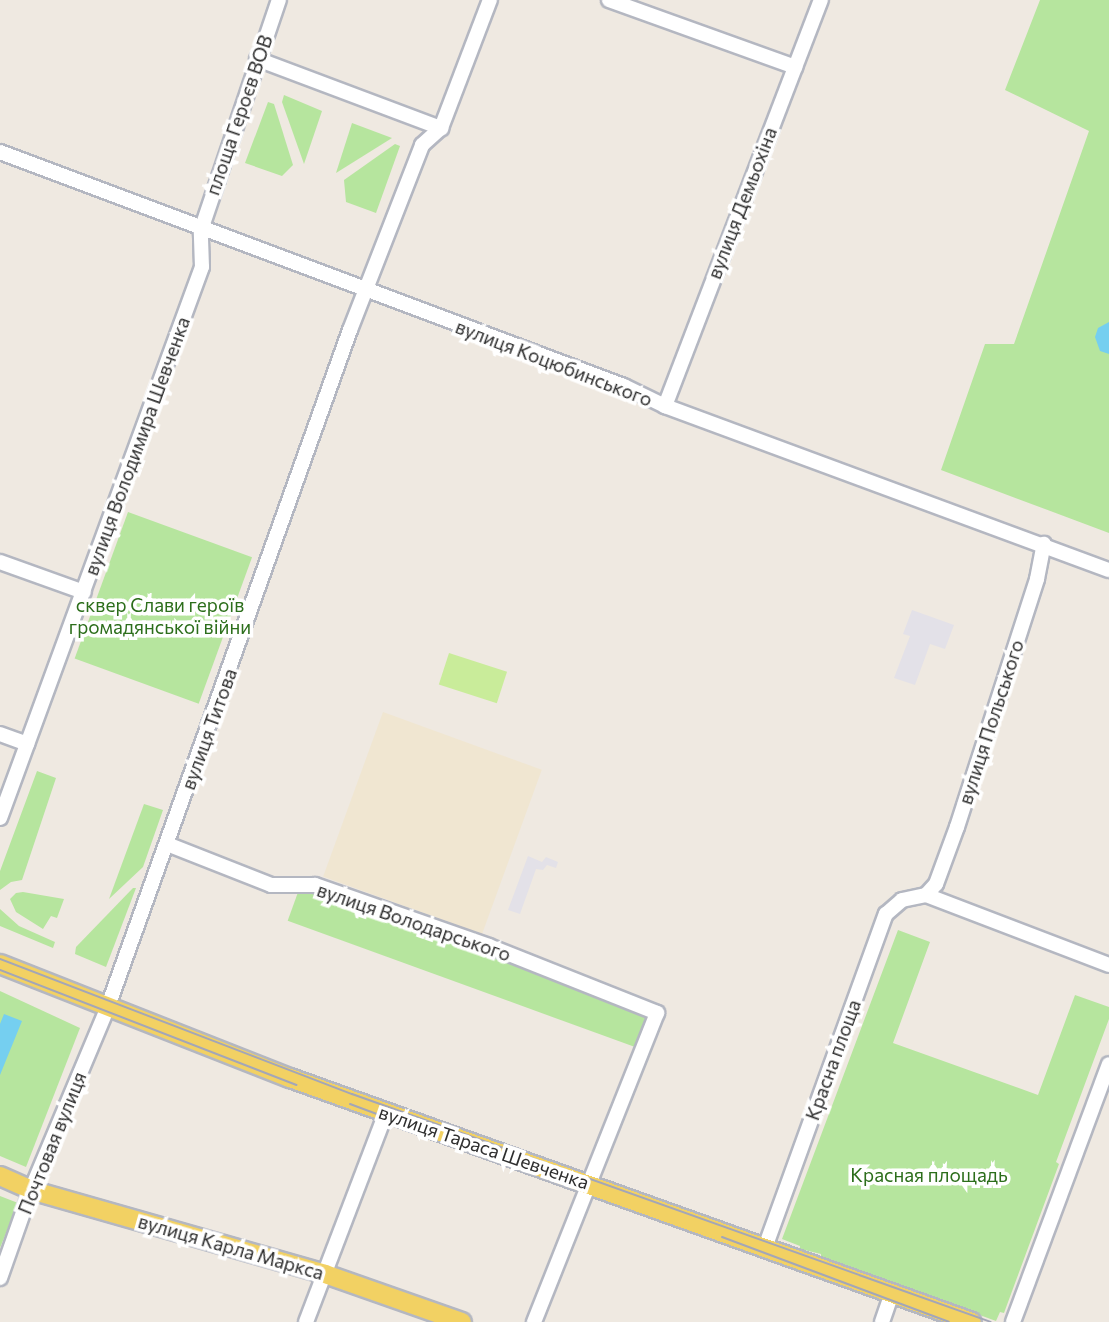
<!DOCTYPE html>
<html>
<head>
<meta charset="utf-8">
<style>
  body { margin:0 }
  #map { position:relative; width:1109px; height:1322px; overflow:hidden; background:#efe9e1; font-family:Commissioner,sans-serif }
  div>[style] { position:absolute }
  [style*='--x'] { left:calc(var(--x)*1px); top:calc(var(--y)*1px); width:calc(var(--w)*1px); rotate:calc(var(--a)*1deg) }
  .industrial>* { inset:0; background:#e3e1e8 }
  .education>* { inset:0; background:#f0e6d1; transform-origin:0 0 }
  .green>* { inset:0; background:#b6e59e; transform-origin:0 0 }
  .pitch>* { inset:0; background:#c9ec9a; transform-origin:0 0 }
  .water>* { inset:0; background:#75cff0 }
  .roads { filter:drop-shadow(2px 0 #b4b7c1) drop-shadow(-2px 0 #b4b7c1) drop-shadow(0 2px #b4b7c1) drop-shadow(0 -2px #b4b7c1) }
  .minor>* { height:14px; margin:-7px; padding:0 7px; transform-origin:7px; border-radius:7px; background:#fff }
  .major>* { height:18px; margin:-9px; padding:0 9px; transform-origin:9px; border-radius:9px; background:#f2d163 }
  .tram>* { height:2px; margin:-1px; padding:0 1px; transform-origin:1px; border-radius:1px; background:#a3a6b8 }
  span { translate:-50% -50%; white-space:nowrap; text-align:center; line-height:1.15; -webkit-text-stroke:7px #fff; paint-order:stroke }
  .street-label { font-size:19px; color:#2e2e2e }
  .park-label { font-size:19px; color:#2c6e1b }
</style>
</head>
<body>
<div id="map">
  <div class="industrial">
    <div style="clip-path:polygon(912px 610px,954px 625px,945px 649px,930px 644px,915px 685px,894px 678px,910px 636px,903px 634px)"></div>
    <div style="clip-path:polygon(528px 856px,542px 862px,546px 857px,558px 862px,556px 868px,547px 865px,543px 870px,536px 869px,520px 914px,508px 910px)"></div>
  </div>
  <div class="education">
    <div style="left:383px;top:712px;width:169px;height:175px;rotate:20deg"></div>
  </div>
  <div class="green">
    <div style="clip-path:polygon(1040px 0,1109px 0,1109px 533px,941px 470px,985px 344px,1014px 344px,1089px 131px,1005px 90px)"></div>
    <div style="clip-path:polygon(284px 95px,322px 111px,304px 164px,282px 102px)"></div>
    <div style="clip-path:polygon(268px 102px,274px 104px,293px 165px,282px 176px,245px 163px)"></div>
    <div style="clip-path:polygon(352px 123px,392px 138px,336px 173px)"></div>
    <div style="clip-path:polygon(395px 144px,400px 146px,376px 213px,346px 202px,344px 180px)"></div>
    <div style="left:128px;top:512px;width:132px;height:156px;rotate:20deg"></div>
    <div style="clip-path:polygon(37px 771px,56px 778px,22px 880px,11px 882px,0 890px,0 871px)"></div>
    <div style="clip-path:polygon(144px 804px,163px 810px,143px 867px,109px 899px)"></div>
    <div style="left:301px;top:884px;width:377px;height:39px;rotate:20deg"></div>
    <div style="clip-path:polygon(133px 888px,136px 888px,106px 967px,75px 954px,76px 947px)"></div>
    <div style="clip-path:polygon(23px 892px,64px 899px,57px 918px,51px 916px,43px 929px,16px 912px,10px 899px,16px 893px)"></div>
    <div style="clip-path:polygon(0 909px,19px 926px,55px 942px,53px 948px,0 926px)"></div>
    <div style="clip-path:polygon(898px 930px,930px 942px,893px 1043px,1038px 1095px,1075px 995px,1109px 1007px,1109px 1019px,1056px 1162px,1059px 1164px,1004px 1313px,1000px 1312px,996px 1321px,821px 1257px,821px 1254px,800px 1249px,800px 1246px,782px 1239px)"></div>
    <div style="clip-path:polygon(0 991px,80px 1028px,26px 1167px,0 1156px)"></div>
    <div style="clip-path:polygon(0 1196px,18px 1203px,0 1248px)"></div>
  </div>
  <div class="pitch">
    <div style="left:449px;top:653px;width:61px;height:33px;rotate:18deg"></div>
  </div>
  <div class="water">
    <div style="clip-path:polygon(1109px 322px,1109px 354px,1100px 351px,1095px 337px,1098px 328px)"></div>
    <div style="clip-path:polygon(4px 1014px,22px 1021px,0 1075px,0 1024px)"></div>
  </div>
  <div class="roads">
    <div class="minor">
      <div style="--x:609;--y:0;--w:198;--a:19.8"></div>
      <div style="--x:257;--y:59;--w:197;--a:20.6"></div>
      <div style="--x:0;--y:152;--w:666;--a:20.56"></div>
      <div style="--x:624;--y:386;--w:46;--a:26"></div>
      <div style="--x:665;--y:406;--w:473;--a:20.3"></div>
      <div style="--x:665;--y:406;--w:435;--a:-69"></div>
      <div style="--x:0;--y:562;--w:89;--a:19.7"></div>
      <div style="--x:0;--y:734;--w:29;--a:20"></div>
      <div style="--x:0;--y:818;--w:587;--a:-69.87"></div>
      <div style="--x:202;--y:267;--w:37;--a:-92"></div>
      <div style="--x:201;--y:230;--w:243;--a:-71.3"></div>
      <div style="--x:167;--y:844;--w:112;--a:21.5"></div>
      <div style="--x:271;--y:885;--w:44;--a:0"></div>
      <div style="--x:315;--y:885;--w:184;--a:19.3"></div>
      <div style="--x:489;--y:946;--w:181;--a:21.7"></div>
      <div style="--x:657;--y:1013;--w:333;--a:111.7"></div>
      <div style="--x:926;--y:895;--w:15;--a:-48"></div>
      <div style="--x:936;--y:884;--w:61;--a:-69.8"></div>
      <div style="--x:957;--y:827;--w:261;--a:-72.1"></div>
      <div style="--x:1037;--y:579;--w:36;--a:-79"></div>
      <div style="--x:926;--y:895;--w:196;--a:20.9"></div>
      <div style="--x:762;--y:1247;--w:7;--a:-45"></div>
      <div style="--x:767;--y:1242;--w:349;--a:-70.1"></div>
      <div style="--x:886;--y:914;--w:21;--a:-41"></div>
      <div style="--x:902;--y:900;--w:25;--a:-12"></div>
      <div style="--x:0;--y:1278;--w:93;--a:-70.6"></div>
      <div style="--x:31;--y:1190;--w:196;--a:-67.2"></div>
      <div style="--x:107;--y:1009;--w:721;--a:-70.31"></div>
      <div style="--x:350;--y:330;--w:199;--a:-68.7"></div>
      <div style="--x:422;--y:145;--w:25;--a:-42"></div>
      <div style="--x:441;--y:128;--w:137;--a:-69.1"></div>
      <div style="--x:306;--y:1322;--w:224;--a:-69.1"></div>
      <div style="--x:882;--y:1322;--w:31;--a:-71"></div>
      <div style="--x:1013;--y:1322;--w:275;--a:-69.6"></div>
    </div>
    <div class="major">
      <div style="--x:0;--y:964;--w:312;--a:21.5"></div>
      <div style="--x:290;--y:1078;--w:724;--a:19.69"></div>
      <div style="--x:0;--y:1176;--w:34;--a:24"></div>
      <div style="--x:31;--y:1190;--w:306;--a:15.9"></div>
      <div style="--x:325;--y:1274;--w:145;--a:19.3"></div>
    </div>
  </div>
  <div class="tram">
    <div style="--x:0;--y:959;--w:377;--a:21"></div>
    <div style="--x:352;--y:1094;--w:678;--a:19.64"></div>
    <div style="--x:0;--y:970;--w:318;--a:21.2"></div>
    <div style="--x:350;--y:1104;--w:80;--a:20.5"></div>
    <div style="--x:722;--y:1237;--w:242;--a:20.5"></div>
  </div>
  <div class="street-label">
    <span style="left:239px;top:115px;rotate:-71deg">площа Героєв ВОВ</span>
    <span style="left:742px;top:203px;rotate:-69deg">вулиця Демьохіна</span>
    <span style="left:554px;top:363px;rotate:21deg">вулиця Коцюбинського</span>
    <span style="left:137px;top:446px;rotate:-70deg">вулиця Володимира Шевченка</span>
    <span style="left:991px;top:722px;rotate:-72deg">вулиця Польського</span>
    <span style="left:209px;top:729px;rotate:-70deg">вулиця Титова</span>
    <span style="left:414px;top:922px;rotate:19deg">вулиця Володарського</span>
    <span style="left:833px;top:1060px;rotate:-70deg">Красна площа</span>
    <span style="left:52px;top:1143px;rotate:-68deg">Почтовая вулиця</span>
    <span style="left:484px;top:1147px;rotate:19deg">вулиця Тараса Шевченка</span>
    <span style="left:231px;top:1247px;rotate:16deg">вулиця Карла Маркса</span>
  </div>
  <div class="park-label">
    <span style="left:160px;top:616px">сквер Слави героїв<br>громадянської війни</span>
    <span style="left:929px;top:1175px">Красная площадь</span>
  </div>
</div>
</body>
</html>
